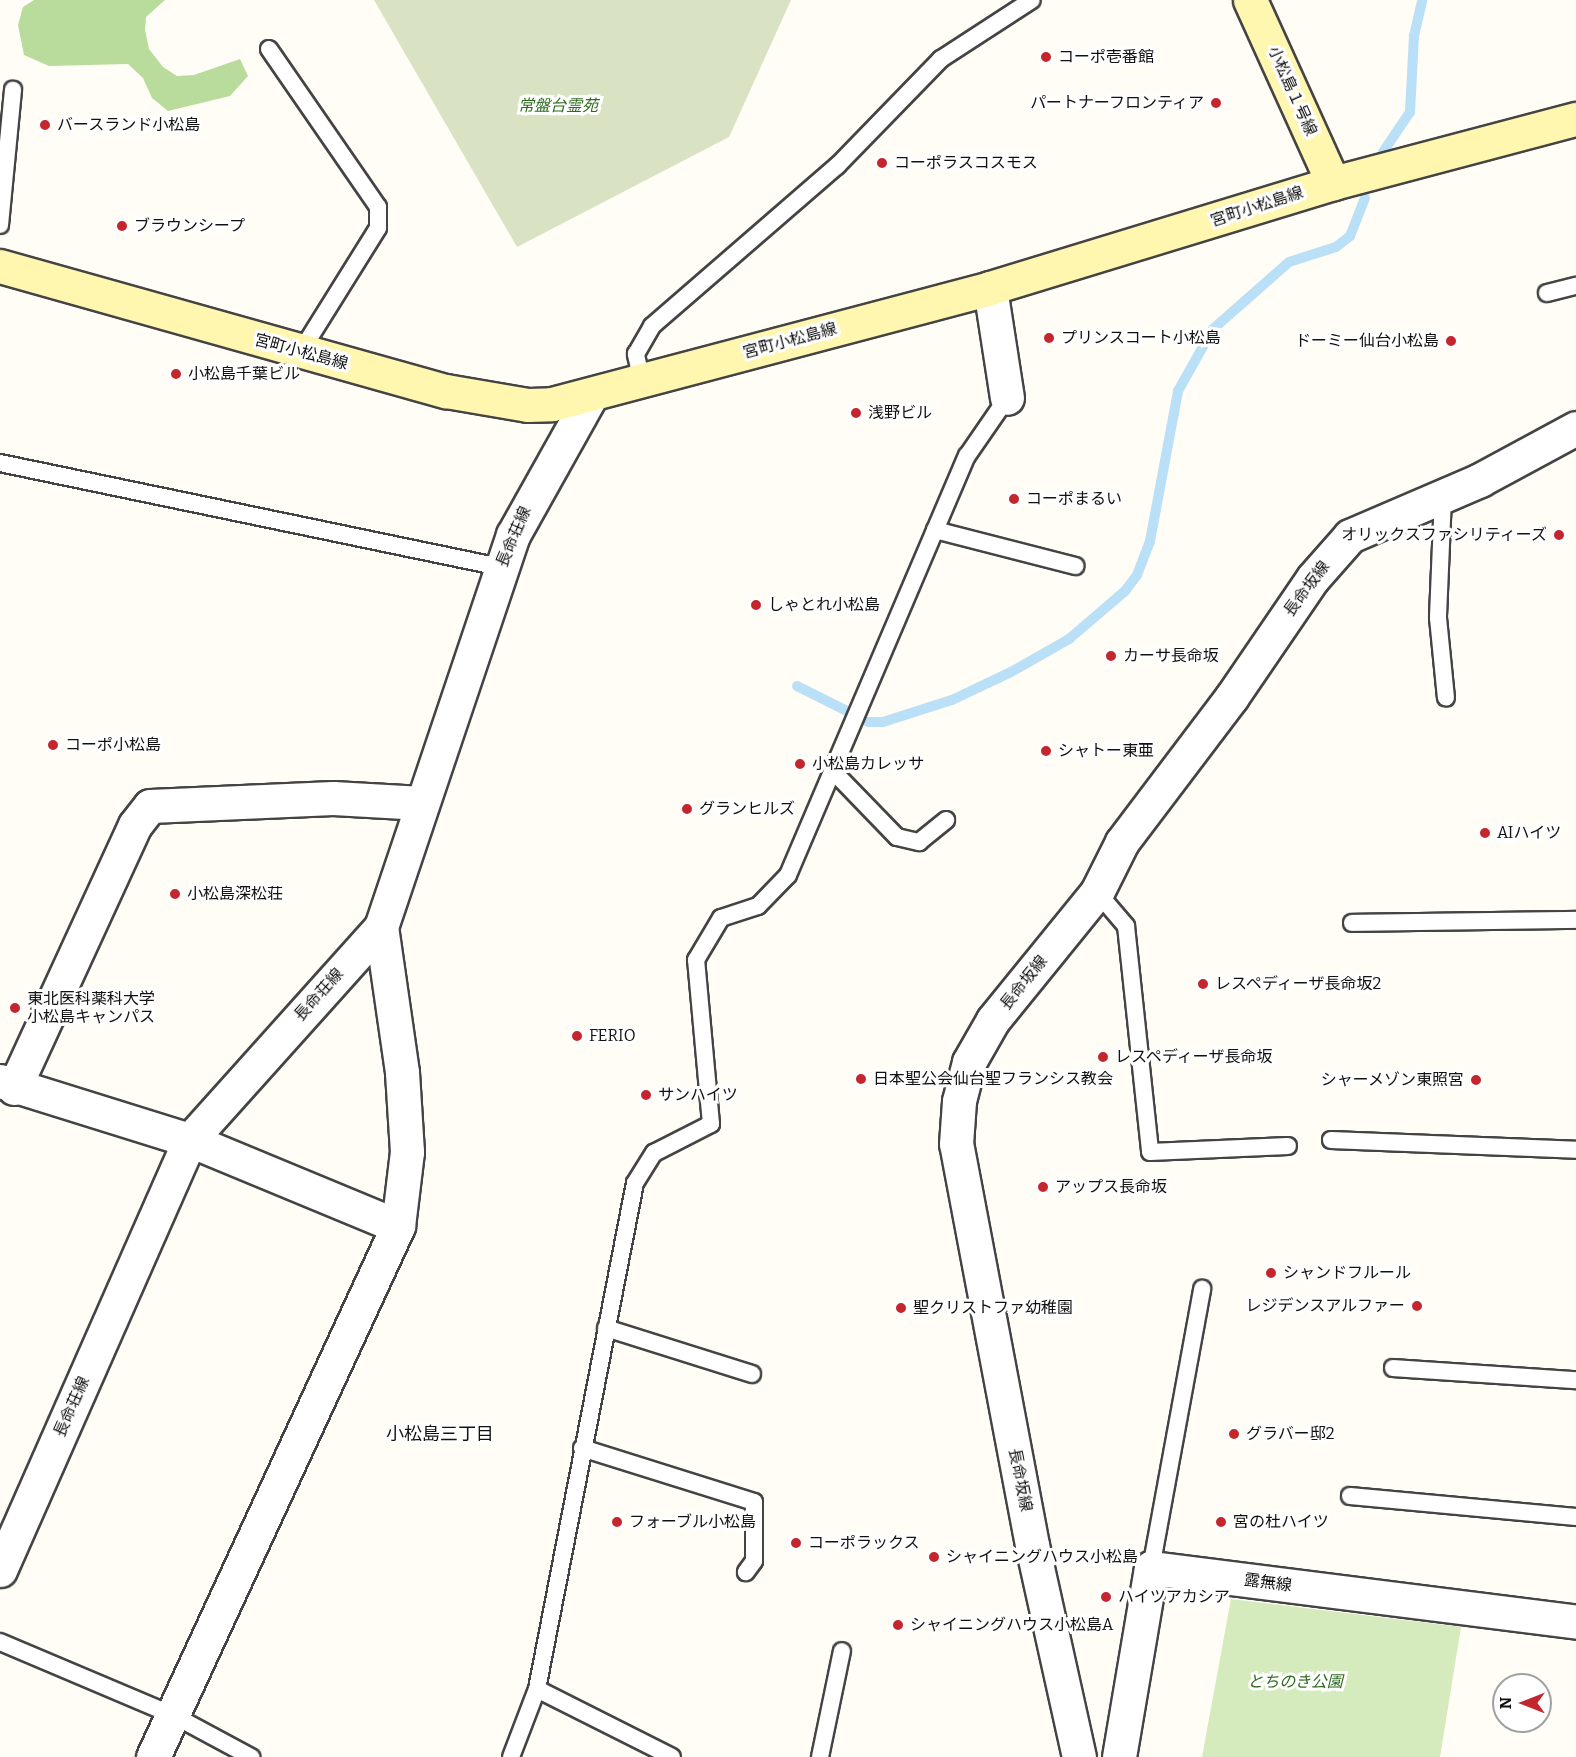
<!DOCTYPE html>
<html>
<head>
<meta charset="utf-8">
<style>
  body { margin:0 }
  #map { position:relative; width:1576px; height:1757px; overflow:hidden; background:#fffdf5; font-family:Bitter,"Noto Sans JP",serif }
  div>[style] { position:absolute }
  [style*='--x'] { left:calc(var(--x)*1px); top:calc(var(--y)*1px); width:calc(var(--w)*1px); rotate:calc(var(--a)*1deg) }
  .green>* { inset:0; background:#d5ebbd }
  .forest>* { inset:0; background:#b9dc9c }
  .cemetery>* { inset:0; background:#d9e3c4 }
  .stream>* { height:10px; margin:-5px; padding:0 5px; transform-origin:5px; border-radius:5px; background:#b9e0f7 }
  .roads { filter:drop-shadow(2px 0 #444) drop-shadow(-2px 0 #444) drop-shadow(0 2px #444) drop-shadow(0 -2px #444) }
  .lane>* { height:16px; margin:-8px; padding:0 8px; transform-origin:8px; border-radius:8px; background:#fff }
  .street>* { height:33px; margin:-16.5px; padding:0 16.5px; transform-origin:16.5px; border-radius:16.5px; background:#fff }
  .secondary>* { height:33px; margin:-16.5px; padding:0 16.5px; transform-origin:16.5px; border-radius:16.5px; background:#fff6b0 }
  .dots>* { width:16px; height:16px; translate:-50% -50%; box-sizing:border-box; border:3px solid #fff; border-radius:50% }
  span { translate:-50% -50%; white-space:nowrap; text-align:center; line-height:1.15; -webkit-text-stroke:6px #fff; paint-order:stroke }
  .poi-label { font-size:16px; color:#111 }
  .left { translate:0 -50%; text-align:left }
  .right { translate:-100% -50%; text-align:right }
  .street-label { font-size:16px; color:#111 }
  .park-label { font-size:16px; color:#2f6b1f; font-style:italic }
  .neighbourhood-label { font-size:18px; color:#111 }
  .north { position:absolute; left:1492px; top:1673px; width:60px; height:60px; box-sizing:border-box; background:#fff; border:2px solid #a0a0a0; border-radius:50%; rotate:270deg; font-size:16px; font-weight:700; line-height:24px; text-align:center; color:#111 }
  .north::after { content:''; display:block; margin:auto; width:21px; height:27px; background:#c4262e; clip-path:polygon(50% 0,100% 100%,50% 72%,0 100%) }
</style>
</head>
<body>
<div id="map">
  <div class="green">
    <div style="clip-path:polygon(1231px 1599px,1461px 1627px,1440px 1757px,1202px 1757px)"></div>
  </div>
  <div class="forest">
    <div style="clip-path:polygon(34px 0,165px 0,146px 17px,145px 30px,149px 49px,163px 67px,177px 76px,194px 75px,240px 59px,248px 76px,230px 96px,168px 111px,152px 98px,143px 78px,128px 64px,49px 66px,24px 55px,18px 25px,23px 7px)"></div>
  </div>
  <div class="cemetery">
    <div style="clip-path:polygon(374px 0,791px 0,729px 137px,517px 247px)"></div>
  </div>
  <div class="stream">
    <div style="--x:1383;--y:152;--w:48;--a:-56"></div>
    <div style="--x:1410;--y:112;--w:76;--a:-87"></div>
    <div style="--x:1414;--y:36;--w:37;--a:-77"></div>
    <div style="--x:797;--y:686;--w:58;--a:26.6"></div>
    <div style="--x:868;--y:722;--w:15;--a:0"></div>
    <div style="--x:883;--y:722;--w:72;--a:-17.7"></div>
    <div style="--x:952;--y:700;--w:65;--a:-25.4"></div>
    <div style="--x:1011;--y:672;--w:67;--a:-29.6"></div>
    <div style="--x:1069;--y:639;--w:74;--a:-40.6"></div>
    <div style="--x:1125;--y:591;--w:20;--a:-53"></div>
    <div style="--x:1137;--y:575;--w:36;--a:-69"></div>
    <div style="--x:1150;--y:541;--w:153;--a:-79.4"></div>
    <div style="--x:1178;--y:391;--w:71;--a:-60.6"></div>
    <div style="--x:1213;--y:329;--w:101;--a:-41.4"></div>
    <div style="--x:1289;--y:262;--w:49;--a:-17.7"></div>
    <div style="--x:1336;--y:247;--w:18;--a:-38"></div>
    <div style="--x:1350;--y:236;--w:41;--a:-68.5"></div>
  </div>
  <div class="roads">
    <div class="lane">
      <div style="--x:269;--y:49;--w:192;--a:55.4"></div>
      <div style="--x:378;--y:207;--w:21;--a:90"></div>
      <div style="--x:378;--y:228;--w:147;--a:122"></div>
      <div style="--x:0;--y:225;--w:136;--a:-84.5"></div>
      <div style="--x:1547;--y:293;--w:30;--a:-14"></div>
      <div style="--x:642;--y:381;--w:28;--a:-103"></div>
      <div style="--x:636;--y:354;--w:32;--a:-60"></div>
      <div style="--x:652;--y:326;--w:245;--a:-40.9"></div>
      <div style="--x:837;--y:166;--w:149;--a:-45.8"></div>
      <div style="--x:941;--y:59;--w:108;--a:-33"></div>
      <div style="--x:0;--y:463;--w:511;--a:11.75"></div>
      <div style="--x:1443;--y:497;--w:121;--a:92.4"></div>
      <div style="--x:1438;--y:618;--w:80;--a:84.3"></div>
      <div style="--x:935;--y:530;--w:145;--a:14.4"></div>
      <div style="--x:833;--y:771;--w:92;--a:45.9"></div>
      <div style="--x:897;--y:837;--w:23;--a:13"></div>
      <div style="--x:919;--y:842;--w:35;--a:-39"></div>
      <div style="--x:1097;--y:892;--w:45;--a:49.5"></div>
      <div style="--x:1126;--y:926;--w:227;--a:83.9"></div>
      <div style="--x:1150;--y:1152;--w:138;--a:-2.5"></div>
      <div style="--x:1352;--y:923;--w:224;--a:-0.8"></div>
      <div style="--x:1331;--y:1140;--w:245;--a:2.3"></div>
      <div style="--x:606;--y:1328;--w:153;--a:17.5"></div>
      <div style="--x:1393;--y:1368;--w:183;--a:3.8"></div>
      <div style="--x:582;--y:1448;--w:180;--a:17.4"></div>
      <div style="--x:754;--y:1502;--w:59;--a:90"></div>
      <div style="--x:754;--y:1561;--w:14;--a:126"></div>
      <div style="--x:1350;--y:1496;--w:227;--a:5.3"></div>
      <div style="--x:1151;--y:1568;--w:284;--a:-79.6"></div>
      <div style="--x:0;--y:1642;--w:188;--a:22.9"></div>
      <div style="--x:173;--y:1715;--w:89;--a:28.3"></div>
      <div style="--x:537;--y:1689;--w:151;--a:26.7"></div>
      <div style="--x:511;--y:1757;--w:73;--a:-69.1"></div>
      <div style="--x:537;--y:1689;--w:515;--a:-79.04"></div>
      <div style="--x:635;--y:1183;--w:36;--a:-58"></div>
      <div style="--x:654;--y:1153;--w:64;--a:-27"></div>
      <div style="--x:711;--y:1124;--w:165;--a:-95.2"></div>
      <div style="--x:696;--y:960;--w:49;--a:-59.2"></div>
      <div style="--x:721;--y:918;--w:39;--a:-18"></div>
      <div style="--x:758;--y:906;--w:43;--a:-45.9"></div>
      <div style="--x:788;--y:875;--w:456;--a:-66.9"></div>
      <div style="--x:967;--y:456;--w:70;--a:-55.4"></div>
      <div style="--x:820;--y:1757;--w:108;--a:-78.3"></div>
    </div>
    <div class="street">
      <div style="--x:990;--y:288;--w:111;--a:81.2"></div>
      <div style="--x:0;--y:1081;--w:199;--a:17.3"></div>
      <div style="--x:190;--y:1140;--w:225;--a:22.5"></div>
      <div style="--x:14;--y:1088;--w:289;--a:-65.3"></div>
      <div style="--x:135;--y:825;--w:24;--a:-52"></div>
      <div style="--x:150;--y:806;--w:183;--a:-2.5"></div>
      <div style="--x:333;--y:798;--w:89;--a:3.2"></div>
      <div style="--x:0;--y:1570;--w:470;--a:-66.2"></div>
      <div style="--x:190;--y:1140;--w:286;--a:-48.1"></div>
      <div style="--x:381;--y:927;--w:414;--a:-71.4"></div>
      <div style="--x:513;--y:535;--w:158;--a:-60.8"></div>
      <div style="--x:153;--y:1757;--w:585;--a:-65.23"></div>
      <div style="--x:398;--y:1226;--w:75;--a:-83.1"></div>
      <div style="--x:407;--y:1152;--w:80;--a:-93.6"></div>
      <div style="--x:402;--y:1072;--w:147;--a:-98.2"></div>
      <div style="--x:1079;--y:1757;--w:217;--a:-102.5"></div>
      <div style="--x:1032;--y:1545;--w:408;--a:-100.7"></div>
      <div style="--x:956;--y:1144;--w:43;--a:-86"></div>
      <div style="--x:959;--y:1101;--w:40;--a:-75.6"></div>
      <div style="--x:969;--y:1062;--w:48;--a:-60.3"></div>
      <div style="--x:993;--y:1020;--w:165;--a:-50.9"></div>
      <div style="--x:1097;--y:892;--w:56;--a:-63.4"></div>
      <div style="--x:1122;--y:842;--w:181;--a:-52.9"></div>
      <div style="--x:1231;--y:698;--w:145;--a:-55.7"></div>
      <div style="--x:1313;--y:578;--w:56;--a:-48.6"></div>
      <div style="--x:1350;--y:536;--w:142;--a:-23.3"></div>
      <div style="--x:1480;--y:480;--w:109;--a:-28.4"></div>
      <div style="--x:1119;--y:1757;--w:192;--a:-80.4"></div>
      <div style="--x:1151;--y:1568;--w:428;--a:7.2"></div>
    </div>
    <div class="secondary">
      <div style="--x:1250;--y:0;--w:201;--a:65.6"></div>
      <div style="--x:0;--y:266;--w:463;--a:15.7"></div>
      <div style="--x:446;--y:391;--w:83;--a:9.7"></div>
      <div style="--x:528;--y:405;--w:24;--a:-2"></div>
      <div style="--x:552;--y:404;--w:453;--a:-14.8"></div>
      <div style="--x:990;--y:288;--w:359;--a:-17"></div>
      <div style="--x:1333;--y:183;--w:251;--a:-14.8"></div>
    </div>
  </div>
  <div class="dots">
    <div style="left:1046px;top:57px;background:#c4262e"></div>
    <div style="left:1216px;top:103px;background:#c4262e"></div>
    <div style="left:45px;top:125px;background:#c4262e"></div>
    <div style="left:882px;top:163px;background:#c4262e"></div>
    <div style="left:122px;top:226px;background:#c4262e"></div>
    <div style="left:1049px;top:338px;background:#c4262e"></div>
    <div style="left:1451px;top:341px;background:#c4262e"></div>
    <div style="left:176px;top:374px;background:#c4262e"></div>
    <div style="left:856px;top:413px;background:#c4262e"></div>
    <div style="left:1014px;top:499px;background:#c4262e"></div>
    <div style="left:1559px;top:535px;background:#c4262e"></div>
    <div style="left:756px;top:605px;background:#c4262e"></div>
    <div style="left:1111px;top:656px;background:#c4262e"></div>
    <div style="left:53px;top:745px;background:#c4262e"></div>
    <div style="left:1046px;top:751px;background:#c4262e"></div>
    <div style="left:800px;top:764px;background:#c4262e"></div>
    <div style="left:687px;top:809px;background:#c4262e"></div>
    <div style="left:1485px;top:833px;background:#c4262e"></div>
    <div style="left:175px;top:894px;background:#c4262e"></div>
    <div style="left:1203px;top:984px;background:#c4262e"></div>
    <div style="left:15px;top:1008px;background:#c4262e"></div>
    <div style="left:577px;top:1036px;background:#c4262e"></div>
    <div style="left:1103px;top:1057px;background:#c4262e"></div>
    <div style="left:861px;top:1079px;background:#c4262e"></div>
    <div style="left:1476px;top:1080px;background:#c4262e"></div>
    <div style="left:646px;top:1095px;background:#c4262e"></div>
    <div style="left:1043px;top:1187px;background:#c4262e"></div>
    <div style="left:1271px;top:1273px;background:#c4262e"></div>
    <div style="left:1417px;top:1306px;background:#c4262e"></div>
    <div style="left:901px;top:1308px;background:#c4262e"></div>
    <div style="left:1234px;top:1434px;background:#c4262e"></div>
    <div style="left:617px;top:1522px;background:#c4262e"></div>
    <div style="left:1221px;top:1522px;background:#c4262e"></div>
    <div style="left:796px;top:1543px;background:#c4262e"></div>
    <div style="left:934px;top:1557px;background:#c4262e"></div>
    <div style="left:1106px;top:1597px;background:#c4262e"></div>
    <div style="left:898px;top:1625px;background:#c4262e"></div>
  </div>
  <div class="poi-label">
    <span class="left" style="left:1058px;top:57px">コーポ壱番館</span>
    <span class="right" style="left:1204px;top:103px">パートナーフロンティア</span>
    <span class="left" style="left:57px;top:125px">バースランド小松島</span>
    <span class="left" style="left:894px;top:163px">コーポラスコスモス</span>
    <span class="left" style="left:134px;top:226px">ブラウンシープ</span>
    <span class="left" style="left:1061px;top:338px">プリンスコート小松島</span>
    <span class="right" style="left:1439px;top:341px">ドーミー仙台小松島</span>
    <span class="left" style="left:188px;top:374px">小松島千葉ビル</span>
    <span class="left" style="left:868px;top:413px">浅野ビル</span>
    <span class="left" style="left:1026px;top:499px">コーポまるい</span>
    <span class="right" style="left:1547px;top:535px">オリックスファシリティーズ</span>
    <span class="left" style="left:768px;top:605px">しゃとれ小松島</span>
    <span class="left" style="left:1123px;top:656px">カーサ長命坂</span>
    <span class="left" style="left:65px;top:745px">コーポ小松島</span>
    <span class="left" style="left:1058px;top:751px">シャトー東亜</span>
    <span class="left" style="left:812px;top:764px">小松島カレッサ</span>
    <span class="left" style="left:699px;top:809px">グランヒルズ</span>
    <span class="left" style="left:1497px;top:833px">AIハイツ</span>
    <span class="left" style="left:187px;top:894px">小松島深松荘</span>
    <span class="left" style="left:1215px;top:984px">レスペディーザ長命坂2</span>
    <span class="left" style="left:27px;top:1008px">東北医科薬科大学<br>小松島キャンパス</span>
    <span class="left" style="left:589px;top:1036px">FERIO</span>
    <span class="left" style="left:1115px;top:1057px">レスペディーザ長命坂</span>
    <span class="left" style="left:873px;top:1079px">日本聖公会仙台聖フランシス教会</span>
    <span class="right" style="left:1464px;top:1080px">シャーメゾン東照宮</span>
    <span class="left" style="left:658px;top:1095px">サンハイツ</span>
    <span class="left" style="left:1055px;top:1187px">アップス長命坂</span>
    <span class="left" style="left:1283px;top:1273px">シャンドフルール</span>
    <span class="right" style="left:1405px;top:1306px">レジデンスアルファー</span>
    <span class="left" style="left:913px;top:1308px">聖クリストファ幼稚園</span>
    <span class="left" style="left:1246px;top:1434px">グラバー邸2</span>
    <span class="left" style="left:629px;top:1522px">フォーブル小松島</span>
    <span class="left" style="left:1233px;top:1522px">宮の杜ハイツ</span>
    <span class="left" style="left:808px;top:1543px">コーポラックス</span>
    <span class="left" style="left:946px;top:1557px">シャイニングハウス小松島</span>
    <span class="left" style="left:1118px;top:1597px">ハイツアカシア</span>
    <span class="left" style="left:910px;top:1625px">シャイニングハウス小松島A</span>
  </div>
  <div class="street-label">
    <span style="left:1292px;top:91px;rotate:66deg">小松島１号線</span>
    <span style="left:1257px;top:207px;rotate:-18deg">宮町小松島線</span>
    <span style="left:790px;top:341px;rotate:-15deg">宮町小松島線</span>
    <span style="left:301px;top:352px;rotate:15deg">宮町小松島線</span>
    <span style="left:514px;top:537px;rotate:-67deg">長命荘線</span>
    <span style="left:1307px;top:589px;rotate:-53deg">長命坂線</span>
    <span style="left:1024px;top:983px;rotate:-51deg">長命坂線</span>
    <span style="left:319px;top:995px;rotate:-48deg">長命荘線</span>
    <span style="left:72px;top:1407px;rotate:-66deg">長命荘線</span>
    <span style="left:1020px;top:1480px;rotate:79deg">長命坂線</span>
    <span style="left:1268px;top:1583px;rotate:7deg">露無線</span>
  </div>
  <div class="park-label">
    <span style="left:558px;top:106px">常盤台霊苑</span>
    <span style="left:1295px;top:1682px">とちのき公園</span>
  </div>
  <div class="neighbourhood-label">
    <span style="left:440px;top:1434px">小松島三丁目</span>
  </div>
  <div class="north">N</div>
</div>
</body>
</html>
